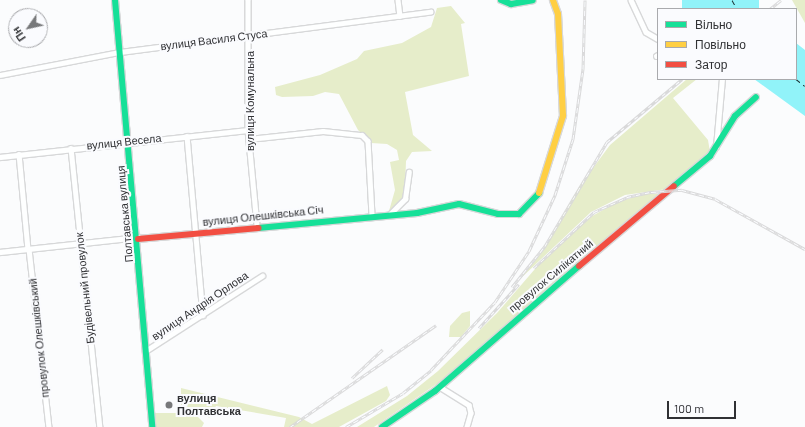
<!DOCTYPE html>
<html>
<head>
<meta charset="utf-8">
<style>
  body { margin:0 }
  #map { position:relative; width:805px; height:427px; overflow:hidden; background:#fbfcfd; font-family:Barlow,sans-serif }
  div>[style] { position:absolute }
  [style*='--x'] { left:calc(var(--x)*1px); top:calc(var(--y)*1px); width:calc(var(--w)*1px); rotate:calc(var(--a)*1deg) }
  .green>* { inset:0; background:#e6edca }
  .water>* { inset:0; background:#91f3f9; transform-origin:0 0 }
  .ferry>* { height:1px; margin-top:-0.5px; transform-origin:0; background:repeating-linear-gradient(90deg,#1a3234 0 5px,transparent 0 9px) }
  .roads { filter:drop-shadow(1px 0 #d7d8d9) drop-shadow(-1px 0 #d7d8d9) drop-shadow(0 1px #d7d8d9) drop-shadow(0 -1px #d7d8d9) }
  .street>* { height:4.5px; margin:-2.25px; padding:0 2.25px; transform-origin:2.25px; border-radius:2.25px; background:#feffff }
  .fast>* { height:6px; margin:-3px; padding:0 3px; transform-origin:3px; border-radius:3px; background:#16e098 }
  .slow>* { height:6px; margin:-3px; padding:0 3px; transform-origin:3px; border-radius:3px; background:#ffcf43 }
  .jam>* { height:6px; margin:-3px; padding:0 3px; transform-origin:3px; border-radius:3px; background:#f24e42 }
  .rail>* { height:3px; margin-top:-1.5px; transform-origin:0; background:repeating-linear-gradient(90deg,#fafbfe 0 4.5px,#d9d9da 0 9px); box-sizing:border-box; border-block:1px solid #d9d9da }
  .dots>* { width:11px; height:11px; translate:-50% -50%; box-sizing:border-box; border:2px solid #fafbfe; border-radius:50% }
  span { translate:-50% -50%; white-space:nowrap; text-align:center; line-height:1.15; -webkit-text-stroke:4px #fafbfe; paint-order:stroke }
  .street-label { font-size:11px; color:#303134 }
  .poi-label { font-size:11px; color:#303134; font-weight:700 }
  .left { translate:0 -50%; text-align:left }
  .legend { position:absolute; left:657px; top:8px; width:140px; height:72px; box-sizing:border-box; background:#fafbfe; border:1px solid #a9aaad; margin:0; padding:5px 7px; list-style:none; font-size:12px; color:#303134 }
  .legend li { display:flex; align-items:center; gap:8px; height:20px }
  .legend b { width:20px; border:1px solid #a9aaad }
  .north { position:absolute; left:8px; top:8px; width:40px; height:40px; box-sizing:border-box; background:#fafbfe; border:1px solid #a9aaad; border-radius:50%; rotate:236deg; font-size:11px; font-weight:700; line-height:16px; text-align:center; color:#303134 }
  .north::after { content:''; display:block; margin:auto; width:14px; height:18px; background:#77787a; clip-path:polygon(50% 0,100% 100%,50% 72%,0 100%) }
  .scale { position:absolute; left:667px; top:401px; width:69px; height:18px; box-sizing:border-box; border:2px solid #303134; border-top:0; padding-left:5px; font-size:12px; line-height:14px; white-space:nowrap; color:#303134; -webkit-text-stroke:3px #fafbfe; paint-order:stroke }
</style>
</head>
<body>
<div id="map">
  <div class="green">
    <div style="clip-path:polygon(792px 0,805px 0,805px 23px)"></div>
    <div style="clip-path:polygon(451px 6px,465px 23px,461px 24px,469px 76px,405px 92px,413px 135px,432px 151px,412px 152px,406px 161px,405px 189px,399px 206px,389px 211px,395px 190px,390px 162px,399px 160px,397px 150px,387px 144px,371px 143px,358px 130px,339px 94px,325px 92px,313px 96px,282px 97px,276px 95px,275px 87px,320px 75px,357px 59px,364px 51px,402px 43px,431px 27px,437px 8px)"></div>
    <div style="clip-path:polygon(687px 79px,697px 79px,673px 98px,708px 140px,710px 152px,667px 189px,625px 195px,591px 212px,519px 280px,542px 252px,579px 187px,610px 145px)"></div>
    <div style="clip-path:polygon(645px 194px,662px 194px,438px 383px,374px 427px,357px 427px,407px 396px,438px 371px,497px 313px,541px 262px,587px 219px,617px 202px)"></div>
    <div style="clip-path:polygon(470px 311px,470px 326px,461px 337px,449px 337px,450px 326px,462px 313px)"></div>
    <div style="clip-path:polygon(387px 386px,390px 395px,386px 401px,339px 427px,284px 427px,286px 418px,216px 406px,209px 418px,204px 409px,181px 406px,181px 388px,299px 417px,312px 424px)"></div>
    <div style="clip-path:polygon(155px 413px,194px 413px,204px 423px,202px 427px,156px 427px)"></div>
  </div>
  <div class="water">
    <div style="left:682px;top:0;width:77px;height:10px"></div>
    <div style="clip-path:polygon(796px 43px,805px 50px,805px 116px,754px 79px,796px 79px)"></div>
  </div>
  <div class="ferry">
    <div style="--x:732;--y:0;--w:10;--a:61"></div>
    <div style="--x:796;--y:79;--w:11;--a:38"></div>
  </div>
  <div class="roads">
    <div class="street">
      <div style="--x:248;--y:0;--w:130;--a:90"></div>
      <div style="--x:248;--y:130;--w:96;--a:84.6"></div>
      <div style="--x:398;--y:0;--w:16;--a:83"></div>
      <div style="--x:631;--y:0;--w:35;--a:65"></div>
      <div style="--x:646;--y:32;--w:14;--a:30"></div>
      <div style="--x:656;--y:56;--w:2;--a:-27"></div>
      <div style="--x:0;--y:75;--w:122;--a:-10.9"></div>
      <div style="--x:120;--y:52;--w:313;--a:-7.4"></div>
      <div style="--x:187;--y:136;--w:180;--a:84.9"></div>
      <div style="--x:249;--y:139;--w:74;--a:-6.2"></div>
      <div style="--x:323;--y:131;--w:39;--a:6"></div>
      <div style="--x:362;--y:135;--w:8;--a:45"></div>
      <div style="--x:368;--y:141;--w:75;--a:86.9"></div>
      <div style="--x:716;--y:147;--w:68;--a:-85"></div>
      <div style="--x:71;--y:148;--w:281;--a:84.1"></div>
      <div style="--x:19;--y:154;--w:95;--a:84.6"></div>
      <div style="--x:0;--y:157;--w:249;--a:-6.2"></div>
      <div style="--x:389;--y:215;--w:23;--a:-45"></div>
      <div style="--x:405;--y:199;--w:27;--a:-82"></div>
      <div style="--x:29;--y:249;--w:179;--a:83.6"></div>
      <div style="--x:0;--y:252;--w:139;--a:-6.2"></div>
      <div style="--x:147;--y:350;--w:137;--a:-32.8"></div>
      <div style="--x:440;--y:387;--w:34;--a:32"></div>
      <div style="--x:469;--y:405;--w:8;--a:76"></div>
      <div style="--x:471;--y:413;--w:15;--a:106"></div>
    </div>
    <div class="fast">
      <div style="--x:115;--y:0;--w:429;--a:85"></div>
      <div style="--x:501;--y:0;--w:11;--a:22"></div>
      <div style="--x:511;--y:4;--w:22;--a:-10"></div>
      <div style="--x:674;--y:186;--w:47;--a:-39.8"></div>
      <div style="--x:710;--y:156;--w:47;--a:-58"></div>
      <div style="--x:735;--y:116;--w:28;--a:-42"></div>
      <div style="--x:258;--y:228;--w:160;--a:-5.4"></div>
      <div style="--x:417;--y:213;--w:43;--a:-12.1"></div>
      <div style="--x:459;--y:204;--w:40;--a:14.4"></div>
      <div style="--x:498;--y:214;--w:21;--a:0"></div>
      <div style="--x:519;--y:214;--w:29;--a:-46"></div>
      <div style="--x:382;--y:427;--w:64;--a:-34.2"></div>
      <div style="--x:435;--y:391;--w:191;--a:-41"></div>
    </div>
    <div class="slow">
      <div style="--x:539;--y:193;--w:81;--a:-72.7"></div>
      <div style="--x:563;--y:116;--w:102;--a:-92.8"></div>
      <div style="--x:558;--y:14;--w:15;--a:-110"></div>
    </div>
    <div class="jam">
      <div style="--x:138;--y:239;--w:121;--a:-5.2"></div>
      <div style="--x:579;--y:266;--w:124;--a:-40.1"></div>
    </div>
  </div>
  <div class="rail">
    <div style="--x:770;--y:9;--w:14;--a:-39"></div>
    <div style="--x:534;--y:268;--w:82;--a:-43"></div>
    <div style="--x:594;--y:212;--w:36;--a:-24"></div>
    <div style="--x:627;--y:197;--w:25;--a:-12"></div>
    <div style="--x:651;--y:192;--w:31;--a:-4"></div>
    <div style="--x:682;--y:190;--w:34;--a:15"></div>
    <div style="--x:715;--y:199;--w:103;--a:29.1"></div>
    <div style="--x:512;--y:287;--w:53;--a:-51.2"></div>
    <div style="--x:545;--y:246;--w:121;--a:-59.2"></div>
    <div style="--x:607;--y:142;--w:98;--a:-40"></div>
    <div style="--x:479;--y:328;--w:59;--a:-47.7"></div>
    <div style="--x:352;--y:378;--w:42;--a:-43.1"></div>
    <div style="--x:290;--y:427;--w:178;--a:-34.9"></div>
    <div style="--x:346;--y:427;--w:66;--a:-30.8"></div>
    <div style="--x:403;--y:393;--w:36;--a:-39"></div>
    <div style="--x:431;--y:370;--w:93;--a:-46.7"></div>
    <div style="--x:495;--y:302;--w:61;--a:-56.3"></div>
    <div style="--x:529;--y:251;--w:62;--a:-65.1"></div>
    <div style="--x:555;--y:195;--w:59;--a:-72.2"></div>
    <div style="--x:573;--y:139;--w:71;--a:-81.9"></div>
    <div style="--x:583;--y:69;--w:69;--a:-88.3"></div>
  </div>
  <div class="dots">
    <div style="left:169px;top:405px;background:#77787a"></div>
  </div>
  <div class="street-label">
    <span style="left:214px;top:40px;rotate:-7deg">вулиця Василя Стуса</span>
    <span style="left:250px;top:101px;rotate:-90deg">вулиця Комунальна</span>
    <span style="left:124px;top:142px;rotate:-6deg">вулиця Весела</span>
    <span style="left:125px;top:214px;rotate:-95deg">Полтавська вулиця</span>
    <span style="left:263px;top:216px;rotate:-6deg">вулиця Олешківська Січ</span>
    <span style="left:551px;top:276px;rotate:-40deg">провулок Силікатний</span>
    <span style="left:85px;top:288px;rotate:-96deg">Будівельний провулок</span>
    <span style="left:200px;top:306px;rotate:-34deg">вулиця Андрія Орлова</span>
    <span style="left:39px;top:338px;rotate:-96deg">провулок Олешківський</span>
  </div>
  <div class="poi-label">
    <span class="left" style="left:177px;top:405px">вулиця<br>Полтавська</span>
  </div>
  <ul class="legend">
  <li><b style="height:5px;background:#16e098"></b>Вільно</li>
  <li><b style="height:5px;background:#ffcf43"></b>Повільно</li>
  <li><b style="height:5px;background:#f24e42"></b>Затор</li>
  </ul>
  <div class="north">Пн</div>
  <div class="scale">100 m</div>
</div>
</body>
</html>
